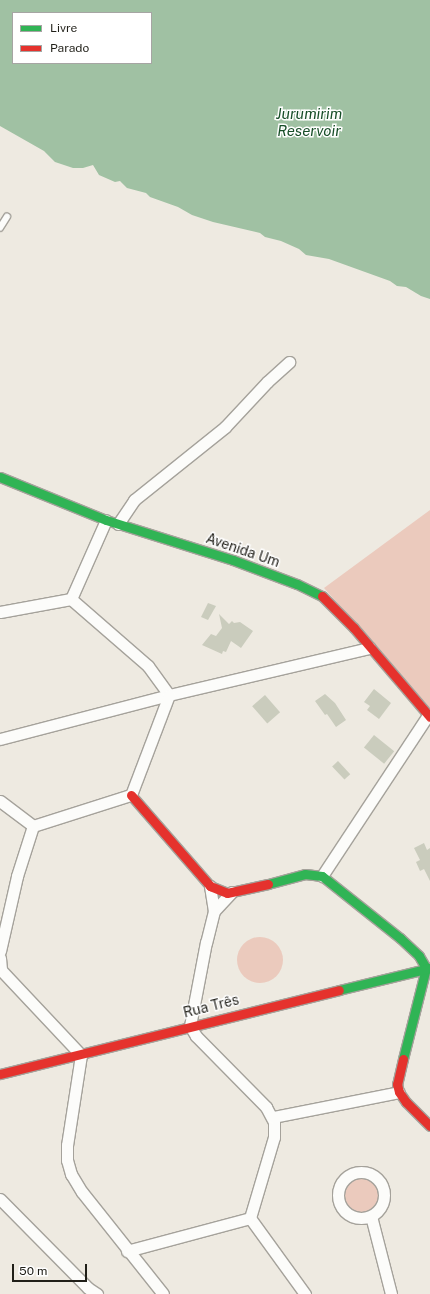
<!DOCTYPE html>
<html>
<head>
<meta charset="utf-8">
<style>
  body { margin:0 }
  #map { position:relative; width:430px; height:1294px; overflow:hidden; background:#eeeae1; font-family:"Public Sans",sans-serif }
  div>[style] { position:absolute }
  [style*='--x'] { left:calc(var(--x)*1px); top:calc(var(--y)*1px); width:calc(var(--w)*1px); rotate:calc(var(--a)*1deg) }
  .green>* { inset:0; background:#ebcabd }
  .round { border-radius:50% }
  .water>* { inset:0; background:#a0c1a3 }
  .building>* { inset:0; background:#caccbd; transform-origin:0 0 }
  .roads { filter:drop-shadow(1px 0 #a5a29b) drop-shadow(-1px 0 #a5a29b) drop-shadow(0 1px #a5a29b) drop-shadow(0 -1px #a5a29b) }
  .lane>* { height:5.5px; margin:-2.75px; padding:0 2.75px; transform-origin:2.75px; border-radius:2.75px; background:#fcfcfa }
  .street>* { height:11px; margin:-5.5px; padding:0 5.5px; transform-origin:5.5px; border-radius:5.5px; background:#fcfcfa }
  .street>.ring { margin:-5.5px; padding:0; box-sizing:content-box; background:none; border:11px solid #fcfcfa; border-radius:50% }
  .fast>* { height:9px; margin:-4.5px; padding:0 4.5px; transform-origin:4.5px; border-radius:4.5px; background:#30b455 }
  .jam>* { height:9px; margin:-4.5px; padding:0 4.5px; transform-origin:4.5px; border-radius:4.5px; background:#e5322d }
  span { translate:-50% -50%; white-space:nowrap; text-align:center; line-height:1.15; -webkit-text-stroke:3px #fff; paint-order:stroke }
  .street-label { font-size:14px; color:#201f18 }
  .water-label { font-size:15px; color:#174e28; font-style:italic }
  .legend { position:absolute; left:12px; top:12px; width:140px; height:52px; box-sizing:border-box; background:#fff; border:1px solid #a6a5a3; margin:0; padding:5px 7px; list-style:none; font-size:12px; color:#201f18 }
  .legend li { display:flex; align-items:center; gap:8px; height:20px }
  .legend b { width:20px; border:1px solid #a6a5a3 }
  .scale { position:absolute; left:12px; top:1264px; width:75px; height:18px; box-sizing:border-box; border:2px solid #201f18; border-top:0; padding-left:5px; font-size:12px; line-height:14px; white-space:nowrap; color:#201f18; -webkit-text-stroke:3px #fff; paint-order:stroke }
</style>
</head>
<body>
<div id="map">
  <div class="green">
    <div style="clip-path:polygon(430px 510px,430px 708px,324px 588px)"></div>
    <div class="round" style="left:237px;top:937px;width:46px;height:46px"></div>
    <div class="round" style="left:341px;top:1175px;width:40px;height:40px"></div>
  </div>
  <div class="water">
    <div style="clip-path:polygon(evenodd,0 0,430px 0,430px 299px,421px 296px,406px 287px,397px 286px,390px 281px,329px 259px,306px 255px,299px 249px,281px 241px,265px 237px,260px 233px,213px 222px,192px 215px,178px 207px,150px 197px,146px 193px,127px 188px,120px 181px,115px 182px,99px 175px,93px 165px,83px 168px,73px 168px,55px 162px,44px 151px,0 126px,0 0,13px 13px,151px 13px,151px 63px,13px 63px,13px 13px)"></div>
  </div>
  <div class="building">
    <div style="clip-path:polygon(208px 603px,216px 606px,208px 620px,201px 617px)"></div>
    <div style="clip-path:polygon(219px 614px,229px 624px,232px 621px,234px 623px,240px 622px,253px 631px,241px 648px,231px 641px,226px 652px,223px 651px,222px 654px,202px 645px,211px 634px,216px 636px,222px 628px)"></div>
    <div style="clip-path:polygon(374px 689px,391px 703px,379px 719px,367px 710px,370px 706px,364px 702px)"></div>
    <div style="clip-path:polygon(325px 694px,335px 703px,346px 720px,336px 727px,327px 714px,325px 715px,315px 701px)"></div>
    <div style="left:265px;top:695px;width:23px;height:17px;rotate:49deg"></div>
    <div style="left:374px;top:735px;width:26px;height:16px;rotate:39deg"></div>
    <div style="left:338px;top:761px;width:18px;height:8px;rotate:47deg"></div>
    <div style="clip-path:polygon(424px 843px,427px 850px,430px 848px,430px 881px,424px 869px,420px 871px,416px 862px,420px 860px,414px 848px)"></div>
  </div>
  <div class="roads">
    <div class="lane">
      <div style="--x:0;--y:228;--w:13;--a:-58"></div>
    </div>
    <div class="street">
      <div style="--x:118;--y:524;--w:29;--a:-56"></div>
      <div style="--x:134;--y:500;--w:117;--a:-38.7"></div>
      <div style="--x:225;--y:427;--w:62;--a:-47"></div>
      <div style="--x:267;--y:382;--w:30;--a:-42"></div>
      <div style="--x:71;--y:599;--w:102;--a:41"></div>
      <div style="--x:148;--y:666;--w:36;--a:54"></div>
      <div style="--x:71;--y:599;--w:86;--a:-66.1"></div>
      <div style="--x:0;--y:612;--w:72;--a:-10.4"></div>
      <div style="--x:0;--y:739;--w:175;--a:-14.6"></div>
      <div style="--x:169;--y:695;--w:206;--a:-13.2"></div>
      <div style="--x:0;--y:801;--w:41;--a:37.1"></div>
      <div style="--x:33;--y:826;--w:103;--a:-17.6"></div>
      <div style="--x:131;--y:795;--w:107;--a:-69.2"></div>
      <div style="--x:322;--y:876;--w:193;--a:-56.6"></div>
      <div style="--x:210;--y:886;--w:25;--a:81"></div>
      <div style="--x:214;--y:911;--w:32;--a:104"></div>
      <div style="--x:206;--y:942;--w:86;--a:100.8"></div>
      <div style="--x:190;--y:1026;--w:12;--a:59"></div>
      <div style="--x:196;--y:1036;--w:100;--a:45.4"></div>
      <div style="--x:266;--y:1107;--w:17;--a:62"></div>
      <div style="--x:274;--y:1122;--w:15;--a:90"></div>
      <div style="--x:274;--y:1137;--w:84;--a:106.5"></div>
      <div style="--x:214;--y:911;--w:26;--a:-47"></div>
      <div style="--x:0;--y:951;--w:77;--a:-77.2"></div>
      <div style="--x:17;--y:876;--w:52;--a:-72.3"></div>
      <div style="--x:0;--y:958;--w:12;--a:85"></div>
      <div style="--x:1;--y:970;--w:117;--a:46.7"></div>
      <div style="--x:81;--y:1055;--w:91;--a:98.8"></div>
      <div style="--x:67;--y:1145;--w:15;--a:90"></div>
      <div style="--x:67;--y:1160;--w:15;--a:74"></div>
      <div style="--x:71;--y:1174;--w:21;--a:59"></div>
      <div style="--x:82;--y:1192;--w:130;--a:51.5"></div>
      <div style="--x:273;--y:1117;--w:128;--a:-11.2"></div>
      <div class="ring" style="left:338px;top:1172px;width:35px;height:35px"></div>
      <div style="--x:0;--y:1199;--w:125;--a:45.3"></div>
      <div style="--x:88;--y:1288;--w:11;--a:34"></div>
      <div style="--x:371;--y:1216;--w:81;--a:75.6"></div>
      <div style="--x:250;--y:1218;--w:94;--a:54.1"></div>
      <div style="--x:127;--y:1251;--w:127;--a:-15"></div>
    </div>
    <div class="fast">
      <div style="--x:0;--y:477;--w:114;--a:22.1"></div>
      <div style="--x:106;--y:520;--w:133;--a:17.5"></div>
      <div style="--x:233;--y:560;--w:68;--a:20.6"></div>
      <div style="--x:297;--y:584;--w:28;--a:26"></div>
      <div style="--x:268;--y:884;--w:38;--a:-15"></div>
      <div style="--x:305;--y:874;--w:17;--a:7"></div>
      <div style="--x:322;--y:876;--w:100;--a:38.5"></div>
      <div style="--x:400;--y:938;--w:26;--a:43"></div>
      <div style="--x:419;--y:956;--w:14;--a:60"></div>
      <div style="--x:426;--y:968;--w:94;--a:104.2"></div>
      <div style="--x:339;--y:990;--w:94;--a:-13.6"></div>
    </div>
    <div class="jam">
      <div style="--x:322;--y:596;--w:45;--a:45"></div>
      <div style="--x:354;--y:628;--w:117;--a:49.5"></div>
      <div style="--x:131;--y:795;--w:121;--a:49"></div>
      <div style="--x:210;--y:886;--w:18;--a:22"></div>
      <div style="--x:227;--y:893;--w:42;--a:-12.4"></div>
      <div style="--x:403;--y:1059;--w:26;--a:103"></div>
      <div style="--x:397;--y:1084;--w:8;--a:76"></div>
      <div style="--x:399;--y:1092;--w:12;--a:55"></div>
      <div style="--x:406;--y:1102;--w:34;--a:45"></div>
      <div style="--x:0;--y:1074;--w:349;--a:-13.9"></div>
    </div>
  </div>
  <div class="street-label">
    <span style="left:243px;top:550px;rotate:19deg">Avenida Um</span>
    <span style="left:211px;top:1006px;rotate:-14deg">Rua Três</span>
  </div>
  <div class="water-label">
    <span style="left:309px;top:122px">Jurumirim<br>Reservoir</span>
  </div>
  <ul class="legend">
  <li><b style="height:5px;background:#30b455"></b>Livre</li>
  <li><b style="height:5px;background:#e5322d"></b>Parado</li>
  </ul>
  <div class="scale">50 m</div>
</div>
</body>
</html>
